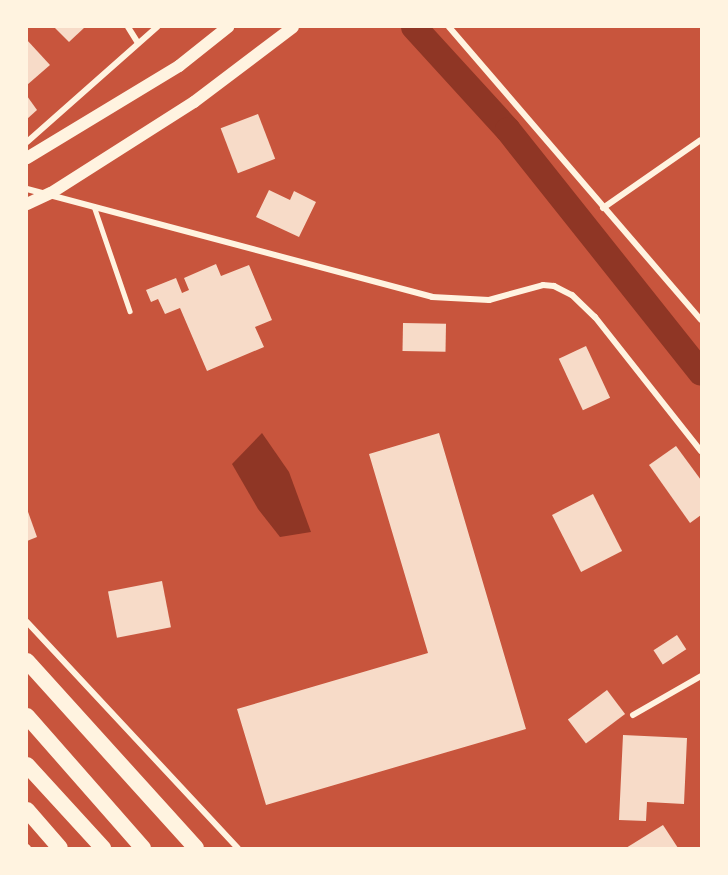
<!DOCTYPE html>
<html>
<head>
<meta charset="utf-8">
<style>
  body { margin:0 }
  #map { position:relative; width:728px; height:875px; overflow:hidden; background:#c8553d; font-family:Ubuntu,sans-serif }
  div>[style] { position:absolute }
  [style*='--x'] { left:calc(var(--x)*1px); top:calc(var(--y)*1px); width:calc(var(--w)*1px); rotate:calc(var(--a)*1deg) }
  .water>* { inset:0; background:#8f3625 }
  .canal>* { height:26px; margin:-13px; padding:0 13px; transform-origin:13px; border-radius:13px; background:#8f3625 }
  .building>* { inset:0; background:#f7dbc8; transform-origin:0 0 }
  .service>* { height:4.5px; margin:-2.25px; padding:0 2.25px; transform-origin:2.25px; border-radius:2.25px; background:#fff3e0 }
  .minor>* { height:6px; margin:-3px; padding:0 3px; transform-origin:3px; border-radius:3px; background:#fff3e0 }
  .secondary>* { height:12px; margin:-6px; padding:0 6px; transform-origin:6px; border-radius:6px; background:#fff3e0 }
  .trunk>* { height:16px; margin:-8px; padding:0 8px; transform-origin:8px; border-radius:8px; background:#fff3e0 }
  span { translate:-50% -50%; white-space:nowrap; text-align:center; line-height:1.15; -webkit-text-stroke:6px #fff3e0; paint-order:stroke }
  .frame { position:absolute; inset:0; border:28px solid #fff3e0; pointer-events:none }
</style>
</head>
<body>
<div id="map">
  <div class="water">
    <div style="clip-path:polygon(262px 433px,289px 472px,311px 532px,280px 537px,258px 509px,232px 464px)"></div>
  </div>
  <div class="canal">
    <div style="--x:414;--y:27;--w:139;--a:47.6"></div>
    <div style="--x:508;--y:130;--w:310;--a:51.5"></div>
  </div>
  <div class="building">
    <div style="clip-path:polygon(54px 27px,85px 27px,69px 42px)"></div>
    <div style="clip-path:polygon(27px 40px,50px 65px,27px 85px)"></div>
    <div style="clip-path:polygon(27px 96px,37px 110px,27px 119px)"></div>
    <div style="left:258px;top:114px;width:48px;height:40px;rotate:69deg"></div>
    <div style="clip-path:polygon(269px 190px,290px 200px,294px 191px,316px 202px,299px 237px,256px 217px)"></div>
    <div style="clip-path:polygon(216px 264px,221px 276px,249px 265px,272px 320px,255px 327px,264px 347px,207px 371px,180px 308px,165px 314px,158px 299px,151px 302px,146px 290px,176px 278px,182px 293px,189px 290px,184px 278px)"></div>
    <div style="left:403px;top:323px;width:43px;height:28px;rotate:1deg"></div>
    <div style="left:586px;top:346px;width:57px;height:30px;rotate:65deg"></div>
    <div style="clip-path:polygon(439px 433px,526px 729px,266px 805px,237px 709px,428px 653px,369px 454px)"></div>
    <div style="clip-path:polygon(676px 446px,701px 480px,701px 515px,690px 523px,649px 465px)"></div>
    <div style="left:593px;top:494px;width:64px;height:46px;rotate:63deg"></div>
    <div style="clip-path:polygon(27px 509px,37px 537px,27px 541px)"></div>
    <div style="left:162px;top:581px;width:47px;height:55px;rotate:79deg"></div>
    <div style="left:677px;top:635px;width:17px;height:28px;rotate:57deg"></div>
    <div style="left:607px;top:690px;width:30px;height:49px;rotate:53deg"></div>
    <div style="clip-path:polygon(623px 735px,687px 738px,684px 804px,647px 802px,646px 821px,619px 820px)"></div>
    <div style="clip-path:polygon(663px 825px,678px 848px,626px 848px)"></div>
  </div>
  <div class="service">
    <div style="--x:94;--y:206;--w:111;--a:71.1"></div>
  </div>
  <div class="minor">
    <div style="--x:128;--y:27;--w:19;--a:58"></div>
    <div style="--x:449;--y:27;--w:386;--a:49.3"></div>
    <div style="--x:27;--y:142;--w:174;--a:-41.5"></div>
    <div style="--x:27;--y:189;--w:419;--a:14.9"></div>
    <div style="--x:432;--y:297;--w:57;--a:3"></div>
    <div style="--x:489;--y:300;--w:56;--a:-15.5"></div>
    <div style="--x:543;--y:285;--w:11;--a:5"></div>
    <div style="--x:554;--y:286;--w:20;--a:27"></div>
    <div style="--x:572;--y:295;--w:32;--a:44"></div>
    <div style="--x:595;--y:317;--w:171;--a:51.7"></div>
    <div style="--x:603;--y:208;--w:119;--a:-34.8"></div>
    <div style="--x:27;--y:622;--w:309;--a:47"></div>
    <div style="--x:633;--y:715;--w:78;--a:-29.8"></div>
    <div style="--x:27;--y:847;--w:1;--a:45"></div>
  </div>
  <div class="secondary">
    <div style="--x:27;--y:158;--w:178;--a:-31.2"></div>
    <div style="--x:179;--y:66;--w:63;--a:-38.5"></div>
    <div style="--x:27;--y:204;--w:26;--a:-25"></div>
    <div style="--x:51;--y:193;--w:169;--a:-32.5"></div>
    <div style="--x:194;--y:102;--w:124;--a:-37.1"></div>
  </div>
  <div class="trunk">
    <div style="--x:27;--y:661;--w:252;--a:47.9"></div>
    <div style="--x:27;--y:716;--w:176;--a:48.7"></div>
    <div style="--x:27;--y:765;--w:113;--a:47.5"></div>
    <div style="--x:27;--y:810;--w:50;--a:49"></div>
  </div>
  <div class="frame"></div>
</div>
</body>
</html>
